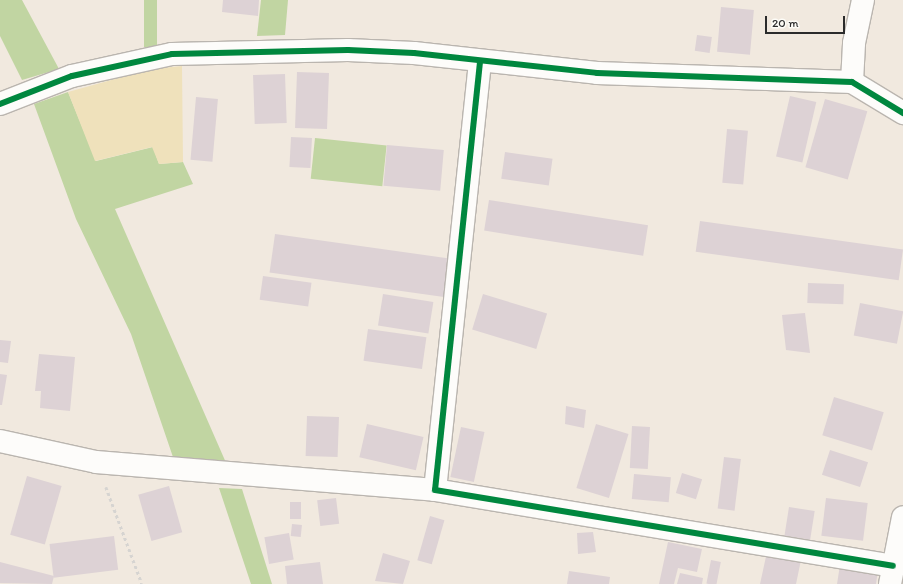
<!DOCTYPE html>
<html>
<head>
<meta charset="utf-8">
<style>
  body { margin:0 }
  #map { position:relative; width:903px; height:584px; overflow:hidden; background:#f1e9df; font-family:Itim,sans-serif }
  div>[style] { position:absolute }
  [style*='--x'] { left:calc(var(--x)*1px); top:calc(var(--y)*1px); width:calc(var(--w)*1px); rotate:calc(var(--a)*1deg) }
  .green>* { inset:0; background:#c1d5a2; transform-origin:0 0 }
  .sand>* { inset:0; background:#efe1bb }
  .building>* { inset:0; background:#ddd2d5; transform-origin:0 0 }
  .path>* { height:2.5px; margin-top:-1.25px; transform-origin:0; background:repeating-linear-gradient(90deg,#d6d4d1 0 3px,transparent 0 6px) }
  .roads { filter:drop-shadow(1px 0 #bab5af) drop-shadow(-1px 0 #bab5af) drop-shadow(0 1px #bab5af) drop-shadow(0 -1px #bab5af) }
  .minor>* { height:22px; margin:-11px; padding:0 11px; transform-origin:11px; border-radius:11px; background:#fdfcfa }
  .cycleway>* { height:6px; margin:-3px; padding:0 3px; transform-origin:3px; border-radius:3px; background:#00873e }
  span { translate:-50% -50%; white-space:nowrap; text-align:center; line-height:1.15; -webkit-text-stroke:4px #fdfcf7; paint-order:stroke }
  .scale { position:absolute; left:765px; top:16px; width:80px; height:18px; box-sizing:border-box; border:2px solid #2b2b2b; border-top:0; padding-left:5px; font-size:12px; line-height:14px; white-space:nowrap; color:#2b2b2b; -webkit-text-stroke:3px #fdfcf7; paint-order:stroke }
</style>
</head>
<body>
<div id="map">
  <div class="green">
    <div style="clip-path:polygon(0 0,22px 0,59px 69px,22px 80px,0 36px)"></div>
    <div style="left:144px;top:0;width:13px;height:47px"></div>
    <div style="clip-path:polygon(261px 0,288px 0,285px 35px,257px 36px)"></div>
    <div style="clip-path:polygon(68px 92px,96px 161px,153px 147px,159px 164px,183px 162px,193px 184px,115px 209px,227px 465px,174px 460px,131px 334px,76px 219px,34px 104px)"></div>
    <div style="left:315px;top:138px;width:72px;height:41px;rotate:6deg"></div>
    <div style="clip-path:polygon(219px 488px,242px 489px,272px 584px,251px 584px)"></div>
  </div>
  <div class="sand">
    <div style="clip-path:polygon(182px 66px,183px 162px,159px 164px,152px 147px,95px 161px,68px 92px,151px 69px)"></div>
  </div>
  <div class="building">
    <div style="clip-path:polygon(223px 0,259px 0,258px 16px,222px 12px)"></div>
    <div style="left:721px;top:7px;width:33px;height:45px;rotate:5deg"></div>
    <div style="left:697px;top:35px;width:15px;height:16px;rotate:8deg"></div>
    <div style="left:297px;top:72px;width:32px;height:56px;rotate:2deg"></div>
    <div style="left:285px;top:74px;width:49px;height:32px;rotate:88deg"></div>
    <div style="left:790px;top:96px;width:27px;height:62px;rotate:13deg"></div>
    <div style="left:196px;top:97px;width:22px;height:63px;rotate:5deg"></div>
    <div style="left:825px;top:99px;width:44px;height:71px;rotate:16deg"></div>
    <div style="left:727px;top:129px;width:21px;height:54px;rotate:5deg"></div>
    <div style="left:291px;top:137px;width:21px;height:30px;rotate:3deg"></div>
    <div style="left:387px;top:145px;width:57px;height:41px;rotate:5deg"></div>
    <div style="left:505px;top:152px;width:48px;height:27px;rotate:8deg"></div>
    <div style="left:489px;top:200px;width:161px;height:31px;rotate:9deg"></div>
    <div style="left:700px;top:221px;width:205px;height:31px;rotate:8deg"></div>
    <div style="left:275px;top:234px;width:176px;height:39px;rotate:8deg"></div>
    <div style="left:263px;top:276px;width:49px;height:24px;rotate:8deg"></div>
    <div style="left:808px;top:283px;width:36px;height:20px;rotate:2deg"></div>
    <div style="left:383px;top:294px;width:51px;height:32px;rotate:9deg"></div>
    <div style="left:483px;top:294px;width:67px;height:37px;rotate:17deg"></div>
    <div style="left:860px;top:303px;width:44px;height:33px;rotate:11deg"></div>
    <div style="clip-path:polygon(805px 313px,810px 353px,786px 350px,782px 315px)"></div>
    <div style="left:368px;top:329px;width:59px;height:32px;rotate:8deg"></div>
    <div style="clip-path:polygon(0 340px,11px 341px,8px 363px,0 362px)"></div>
    <div style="clip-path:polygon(39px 354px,75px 357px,70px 411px,40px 408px,41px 391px,35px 391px)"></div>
    <div style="clip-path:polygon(0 374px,7px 375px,2px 405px,0 405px)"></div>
    <div style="left:834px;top:397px;width:52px;height:40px;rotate:17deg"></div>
    <div style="clip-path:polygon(566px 406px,586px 410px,584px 428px,565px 424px)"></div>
    <div style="left:307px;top:416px;width:32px;height:40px;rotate:2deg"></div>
    <div style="left:367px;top:424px;width:58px;height:34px;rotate:13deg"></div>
    <div style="left:596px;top:424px;width:34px;height:67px;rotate:17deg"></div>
    <div style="left:632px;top:426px;width:18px;height:42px;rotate:3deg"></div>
    <div style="left:461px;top:427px;width:24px;height:51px;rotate:12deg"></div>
    <div style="left:830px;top:450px;width:40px;height:26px;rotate:18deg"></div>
    <div style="left:724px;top:457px;width:17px;height:52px;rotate:7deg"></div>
    <div style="left:682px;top:473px;width:21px;height:21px;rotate:17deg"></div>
    <div style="left:634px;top:474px;width:37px;height:25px;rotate:5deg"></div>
    <div style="left:27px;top:476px;width:36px;height:61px;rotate:16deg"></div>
    <div style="left:169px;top:486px;width:48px;height:32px;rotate:74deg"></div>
    <div style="left:336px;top:498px;width:26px;height:19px;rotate:83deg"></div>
    <div style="left:826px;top:498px;width:42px;height:38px;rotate:7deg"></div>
    <div style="left:290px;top:502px;width:11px;height:17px"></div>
    <div style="left:789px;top:507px;width:26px;height:29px;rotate:9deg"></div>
    <div style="left:430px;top:516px;width:15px;height:46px;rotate:16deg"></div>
    <div style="left:292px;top:524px;width:10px;height:12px;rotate:6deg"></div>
    <div style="clip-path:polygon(593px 532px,596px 552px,578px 554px,577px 533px)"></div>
    <div style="left:289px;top:533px;width:27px;height:25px;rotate:80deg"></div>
    <div style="left:114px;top:536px;width:34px;height:65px;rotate:83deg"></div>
    <div style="clip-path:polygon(668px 542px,702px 549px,697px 572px,678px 568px,674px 584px,659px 584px)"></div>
    <div style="clip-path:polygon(767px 552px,801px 560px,796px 584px,760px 584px)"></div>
    <div style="clip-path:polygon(383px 553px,410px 561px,403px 584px,375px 581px)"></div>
    <div style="left:711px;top:560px;width:10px;height:24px;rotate:11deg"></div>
    <div style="clip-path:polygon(0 562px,54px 576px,52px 584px,0 583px)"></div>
    <div style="clip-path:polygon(320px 562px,323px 584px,287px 584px,285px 566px)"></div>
    <div style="clip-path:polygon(840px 565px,878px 570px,876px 584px,837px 584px)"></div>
    <div style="clip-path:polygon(569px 571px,610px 577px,609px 584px,567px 584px)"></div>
    <div style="clip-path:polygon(680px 573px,703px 578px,702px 584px,677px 584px)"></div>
  </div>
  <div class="path">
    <div style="--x:106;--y:487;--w:103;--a:69.6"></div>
  </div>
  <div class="roads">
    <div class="minor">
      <div style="--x:480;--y:62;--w:430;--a:96"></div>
      <div style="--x:435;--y:490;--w:464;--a:9.4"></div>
      <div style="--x:852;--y:82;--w:39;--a:-87"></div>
      <div style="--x:854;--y:43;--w:44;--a:-78.2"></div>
      <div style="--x:0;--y:104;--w:77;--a:-21.3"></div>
      <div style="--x:72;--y:76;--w:102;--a:-12.4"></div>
      <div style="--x:172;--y:54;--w:176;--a:-1.3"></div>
      <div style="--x:348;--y:50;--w:66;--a:2.6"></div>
      <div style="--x:414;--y:53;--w:184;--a:6.2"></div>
      <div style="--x:597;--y:73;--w:255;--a:2"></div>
      <div style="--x:852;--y:82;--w:60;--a:31.3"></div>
      <div style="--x:0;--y:441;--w:98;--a:12.3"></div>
      <div style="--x:96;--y:462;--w:340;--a:4.7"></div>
      <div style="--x:890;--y:584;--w:68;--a:-79"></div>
    </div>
  </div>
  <div class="cycleway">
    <div style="--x:480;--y:62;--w:430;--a:96"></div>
    <div style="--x:435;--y:490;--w:464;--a:9.4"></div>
    <div style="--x:0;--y:104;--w:77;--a:-21.3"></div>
    <div style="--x:72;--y:76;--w:102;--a:-12.4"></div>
    <div style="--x:172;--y:54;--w:176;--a:-1.3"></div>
    <div style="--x:348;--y:50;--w:66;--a:2.6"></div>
    <div style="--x:414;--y:53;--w:184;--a:6.2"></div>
    <div style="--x:597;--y:73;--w:255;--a:2"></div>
    <div style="--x:852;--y:82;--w:60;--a:31.3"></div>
  </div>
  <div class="scale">20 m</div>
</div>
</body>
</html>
